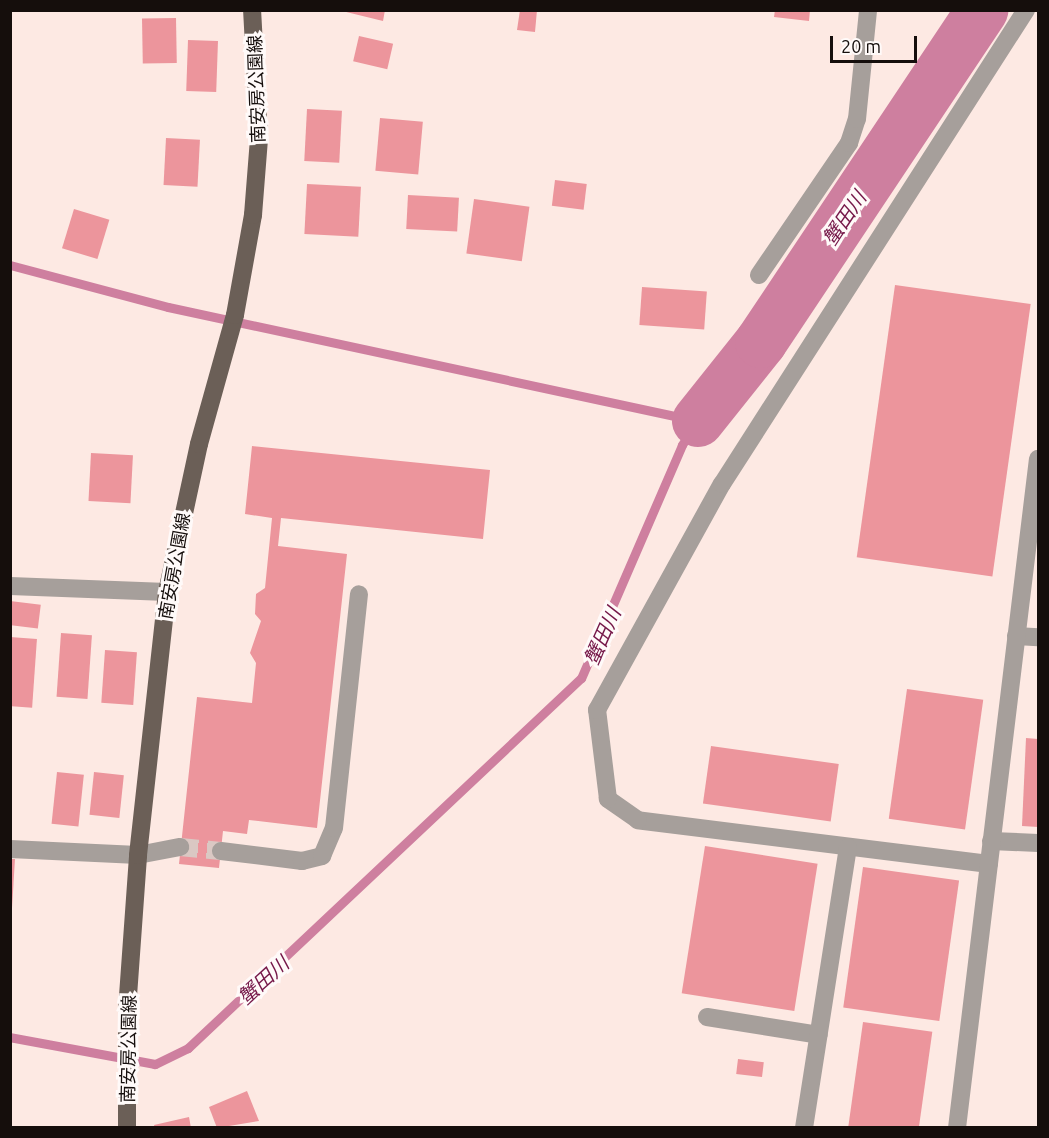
<!DOCTYPE html>
<html>
<head>
<meta charset="utf-8">
<style>
  body { margin:0 }
  #map { position:relative; width:1049px; height:1138px; overflow:hidden; background:#fde9e3; font-family:Ubuntu,"Noto Sans JP",sans-serif }
  div>[style] { position:absolute }
  [style*='--x'] { left:calc(var(--x)*1px); top:calc(var(--y)*1px); width:calc(var(--w)*1px); rotate:calc(var(--a)*1deg) }
  .stream>* { height:9px; margin:-4.5px; padding:0 4.5px; transform-origin:4.5px; border-radius:4.5px; background:#ce7f9f }
  .river>* { height:52px; margin:-26px; padding:0 26px; transform-origin:26px; border-radius:26px; background:#ce7f9f }
  .building>* { inset:0; background:#ec959c; transform-origin:0 0 }
  .minor-tunnel>* { height:18px; margin-top:-9px; transform-origin:0; background:repeating-linear-gradient(90deg,#dac8c3 0 18px,transparent 0 27px) }
  .minor>* { height:18px; margin:-9px; padding:0 9px; transform-origin:9px; border-radius:9px; background:#a69f9b }
  .major>* { height:18px; margin:-9px; padding:0 9px; transform-origin:9px; border-radius:9px; background:#6b5f57 }
  span { translate:-50% -50%; white-space:nowrap; text-align:center; line-height:1.15; -webkit-text-stroke:6px #fffaf9; paint-order:stroke }
  .street-label { font-size:18px; color:#150e0c }
  .water-label { font-size:20px; color:#751748; font-style:italic }
  .frame { position:absolute; inset:0; border:12px solid #150e0c; pointer-events:none }
  .scale { position:absolute; left:830px; top:36px; width:87px; height:27px; box-sizing:border-box; border:3px solid #150e0c; border-top:0; padding-left:8px; font-size:18px; line-height:21px; white-space:nowrap; color:#150e0c; -webkit-text-stroke:4px #fffaf9; paint-order:stroke }
</style>
</head>
<body>
<div id="map">
  <div class="stream">
    <div style="--x:10;--y:265;--w:163;--a:14.9"></div>
    <div style="--x:168;--y:307;--w:542;--a:12.14"></div>
    <div style="--x:698;--y:421;--w:29;--a:124"></div>
    <div style="--x:682;--y:445;--w:254;--a:113.4"></div>
    <div style="--x:581;--y:678;--w:540;--a:136.73"></div>
    <div style="--x:188;--y:1048;--w:37;--a:154"></div>
    <div style="--x:155;--y:1064;--w:147;--a:-169.5"></div>
  </div>
  <div class="river">
    <div style="--x:698;--y:421;--w:101;--a:-51.4"></div>
    <div style="--x:761;--y:342;--w:399;--a:-56.3"></div>
  </div>
  <div class="building">
    <div style="clip-path:polygon(338px 10px,385px 10px,383px 21px)"></div>
    <div style="clip-path:polygon(520px 10px,537px 10px,535px 32px,517px 30px)"></div>
    <div style="clip-path:polygon(775px 10px,810px 10px,809px 21px,774px 17px)"></div>
    <div style="left:176px;top:18px;width:45px;height:34px;rotate:89deg"></div>
    <div style="left:359px;top:36px;width:35px;height:26px;rotate:13deg"></div>
    <div style="left:188px;top:40px;width:30px;height:51px;rotate:2deg"></div>
    <div style="left:307px;top:109px;width:35px;height:52px;rotate:3deg"></div>
    <div style="left:380px;top:118px;width:43px;height:53px;rotate:5deg"></div>
    <div style="left:166px;top:138px;width:34px;height:47px;rotate:3deg"></div>
    <div style="left:555px;top:180px;width:32px;height:26px;rotate:7deg"></div>
    <div style="left:307px;top:184px;width:54px;height:50px;rotate:3deg"></div>
    <div style="left:408px;top:195px;width:51px;height:34px;rotate:3deg"></div>
    <div style="left:474px;top:199px;width:56px;height:55px;rotate:8deg"></div>
    <div style="left:74px;top:209px;width:37px;height:41px;rotate:17deg"></div>
    <div style="left:895px;top:285px;width:137px;height:275px;rotate:8deg"></div>
    <div style="left:642px;top:287px;width:65px;height:38px;rotate:4deg"></div>
    <div style="clip-path:polygon(252px 446px,490px 470px,483px 539px,281px 518px,278px 546px,347px 554px,317px 828px,249px 820px,247px 834px,223px 831px,219px 868px,179px 864px,197px 697px,252px 703px,256px 663px,250px 653px,261px 621px,255px 614px,256px 594px,265px 588px,272px 518px,245px 514px)"></div>
    <div style="left:91px;top:453px;width:42px;height:48px;rotate:3deg"></div>
    <div style="left:10px;top:601px;width:31px;height:24px;rotate:7deg"></div>
    <div style="left:61px;top:633px;width:31px;height:64px;rotate:4deg"></div>
    <div style="left:10px;top:637px;width:27px;height:69px;rotate:4deg"></div>
    <div style="left:105px;top:650px;width:32px;height:53px;rotate:4deg"></div>
    <div style="left:907px;top:689px;width:77px;height:131px;rotate:8deg"></div>
    <div style="clip-path:polygon(1026px 738px,1038px 739px,1038px 827px,1022px 826px)"></div>
    <div style="left:711px;top:746px;width:129px;height:58px;rotate:8deg"></div>
    <div style="left:57px;top:772px;width:27px;height:52px;rotate:6deg"></div>
    <div style="left:94px;top:772px;width:30px;height:43px;rotate:6deg"></div>
    <div style="left:705px;top:846px;width:114px;height:149px;rotate:9deg"></div>
    <div style="clip-path:polygon(10px 859px,15px 859px,12px 908px,10px 907px)"></div>
    <div style="left:863px;top:867px;width:97px;height:142px;rotate:8deg"></div>
    <div style="left:863px;top:1022px;width:70px;height:107px;rotate:8deg"></div>
    <div style="left:738px;top:1059px;width:26px;height:15px;rotate:7deg"></div>
    <div style="clip-path:polygon(247px 1091px,259px 1121px,217px 1128px,209px 1107px)"></div>
    <div style="clip-path:polygon(189px 1117px,191px 1128px,155px 1128px,154px 1125px)"></div>
  </div>
  <div class="minor-tunnel">
    <div style="--x:180;--y:847;--w:41;--a:5.6"></div>
  </div>
  <div class="minor">
    <div style="--x:759;--y:275;--w:160;--a:-55.7"></div>
    <div style="--x:849;--y:143;--w:25;--a:-72"></div>
    <div style="--x:857;--y:119;--w:110;--a:-84.2"></div>
    <div style="--x:10;--y:586;--w:157;--a:2.2"></div>
    <div style="--x:1016;--y:636;--w:22;--a:3"></div>
    <div style="--x:991;--y:841;--w:47;--a:2.4"></div>
    <div style="--x:10;--y:849;--w:128;--a:2.7"></div>
    <div style="--x:138;--y:855;--w:43;--a:-10.8"></div>
    <div style="--x:221;--y:851;--w:82;--a:7"></div>
    <div style="--x:302;--y:861;--w:21;--a:-14"></div>
    <div style="--x:322;--y:856;--w:30;--a:-67"></div>
    <div style="--x:334;--y:828;--w:235;--a:-83.9"></div>
    <div style="--x:989;--y:864;--w:354;--a:-172.9"></div>
    <div style="--x:638;--y:820;--w:37;--a:-145"></div>
    <div style="--x:608;--y:799;--w:90;--a:-97"></div>
    <div style="--x:597;--y:710;--w:258;--a:-61.1"></div>
    <div style="--x:722;--y:484;--w:563;--a:-57.33"></div>
    <div style="--x:707;--y:1017;--w:113;--a:9.1"></div>
    <div style="--x:804;--y:1128;--w:284;--a:-81.1"></div>
    <div style="--x:957;--y:1128;--w:674;--a:-83.1"></div>
  </div>
  <div class="major">
    <div style="--x:127;--y:1128;--w:118;--a:-90"></div>
    <div style="--x:127;--y:1010;--w:155;--a:-85.9"></div>
    <div style="--x:138;--y:855;--w:265;--a:-83.7"></div>
    <div style="--x:167;--y:592;--w:151;--a:-77.8"></div>
    <div style="--x:199;--y:444;--w:134;--a:-74.4"></div>
    <div style="--x:235;--y:315;--w:102;--a:-79.8"></div>
    <div style="--x:253;--y:215;--w:77;--a:-85.5"></div>
    <div style="--x:259;--y:138;--w:128;--a:-93.1"></div>
  </div>
  <div class="street-label">
    <span style="left:256px;top:89px;rotate:-92deg">南安房公園線</span>
    <span style="left:174px;top:566px;rotate:-80deg">南安房公園線</span>
    <span style="left:128px;top:1049px;rotate:-89deg">南安房公園線</span>
  </div>
  <div class="water-label">
    <span style="left:844px;top:218px;rotate:-56deg">蟹田川</span>
    <span style="left:602px;top:636px;rotate:-66deg">蟹田川</span>
    <span style="left:263px;top:980px;rotate:-42deg">蟹田川</span>
  </div>
  <div class="frame"></div>
  <div class="scale">20 m</div>
</div>
</body>
</html>
